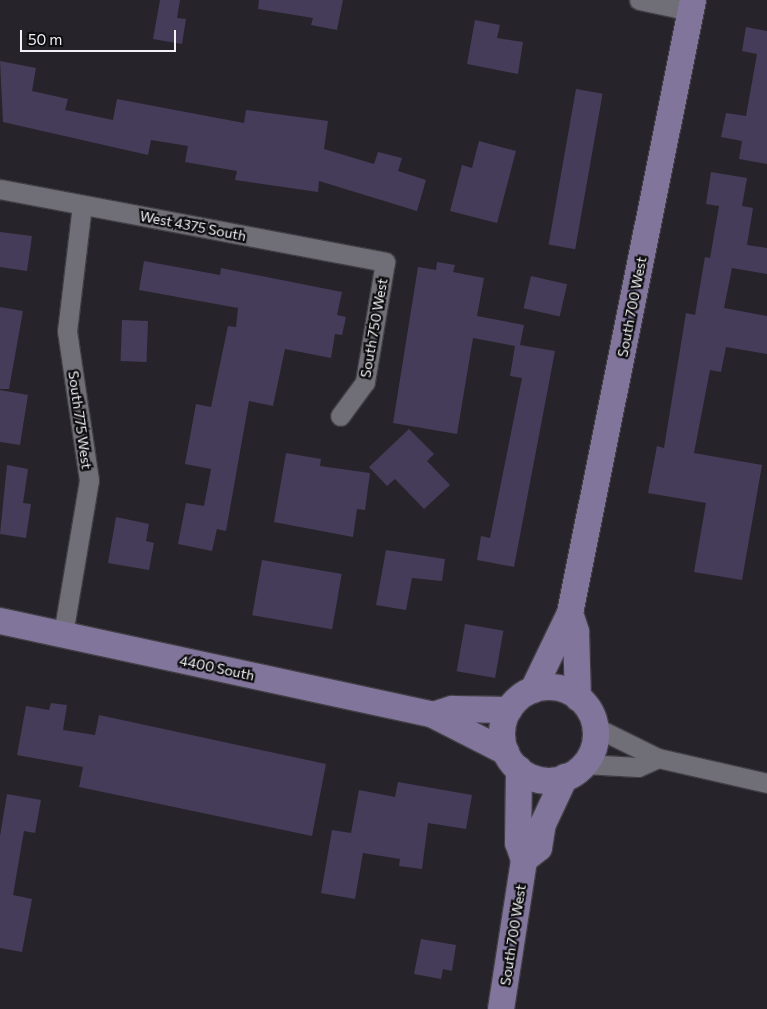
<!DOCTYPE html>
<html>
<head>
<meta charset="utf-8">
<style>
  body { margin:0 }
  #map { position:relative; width:767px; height:1009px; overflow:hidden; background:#26242a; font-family:Commissioner,sans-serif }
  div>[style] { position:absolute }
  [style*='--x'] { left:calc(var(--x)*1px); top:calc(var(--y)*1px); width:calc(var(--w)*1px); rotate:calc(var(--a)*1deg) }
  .building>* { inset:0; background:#453c59; transform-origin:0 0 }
  .roads { filter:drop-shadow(1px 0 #413f45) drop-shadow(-1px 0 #413f45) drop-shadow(0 1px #413f45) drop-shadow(0 -1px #413f45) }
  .street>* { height:19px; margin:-9.5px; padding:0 9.5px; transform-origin:9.5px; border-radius:9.5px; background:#706e76 }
  .secondary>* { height:26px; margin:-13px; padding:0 13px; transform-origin:13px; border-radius:13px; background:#82759c }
  .secondary>.ring { margin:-13px; padding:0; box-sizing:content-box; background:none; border:26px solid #82759c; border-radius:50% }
  span { translate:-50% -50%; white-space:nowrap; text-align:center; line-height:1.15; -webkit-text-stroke:4.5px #0e0e11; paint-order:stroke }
  .street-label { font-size:14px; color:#f2f1f5 }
  .scale { position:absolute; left:20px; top:30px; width:156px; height:22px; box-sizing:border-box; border:2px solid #f2f1f5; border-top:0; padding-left:6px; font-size:15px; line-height:18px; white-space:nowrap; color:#f2f1f5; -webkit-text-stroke:4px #0e0e11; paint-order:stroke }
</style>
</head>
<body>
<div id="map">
  <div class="building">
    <div style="clip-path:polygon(160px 0,180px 0,177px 18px,186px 19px,182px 44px,153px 39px)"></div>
    <div style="clip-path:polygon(259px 0,343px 0,337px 30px,311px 25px,313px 18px,258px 9px)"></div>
    <div style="clip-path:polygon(475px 20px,500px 25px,497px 38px,523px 42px,518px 74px,467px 64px)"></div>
    <div style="clip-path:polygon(746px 27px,767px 31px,767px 164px,739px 159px,742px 141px,721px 137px,726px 113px,746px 116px,757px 54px,742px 51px)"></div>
    <div style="clip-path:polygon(0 61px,36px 68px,32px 91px,68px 99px,65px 110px,113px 120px,117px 99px,244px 123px,246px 110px,328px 121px,324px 149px,374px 164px,378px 152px,402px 158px,398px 171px,426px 180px,417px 211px,319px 181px,318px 192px,235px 180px,237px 171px,185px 162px,188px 146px,151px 140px,148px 155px,3px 122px)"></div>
    <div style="left:576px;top:89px;width:27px;height:158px;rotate:10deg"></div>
    <div style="clip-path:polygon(479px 141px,516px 151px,497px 223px,450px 211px,462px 165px,472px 168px)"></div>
    <div style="clip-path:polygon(711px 172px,747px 178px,742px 206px,753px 208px,747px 245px,767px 248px,767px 274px,732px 268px,724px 308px,767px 316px,767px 354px,726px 347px,721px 372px,710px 370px,694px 453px,762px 465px,742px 580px,694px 572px,706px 503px,648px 493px,657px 446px,664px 448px,686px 313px,695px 315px,705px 257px,710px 258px,719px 206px,706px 204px)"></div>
    <div style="clip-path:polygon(0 232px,32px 236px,27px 271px,0 267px)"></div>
    <div style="clip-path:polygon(144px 261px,220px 275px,221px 268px,342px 292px,337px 315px,346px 317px,342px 335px,335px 334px,331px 358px,285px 349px,273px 406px,249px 401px,226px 531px,217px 529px,212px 551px,178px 544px,186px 503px,204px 506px,211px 469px,185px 464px,196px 404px,211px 407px,228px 326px,236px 327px,238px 308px,139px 290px)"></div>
    <div style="clip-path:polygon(437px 262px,455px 265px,453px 272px,484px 278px,477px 316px,524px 325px,520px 345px,555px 351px,514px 567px,477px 560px,481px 536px,490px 538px,522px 378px,510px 376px,515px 346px,473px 338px,457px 434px,393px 423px,418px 267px,436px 270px)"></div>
    <div style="left:531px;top:276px;width:37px;height:33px;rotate:13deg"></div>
    <div style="clip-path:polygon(0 307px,23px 311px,9px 389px,0 389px)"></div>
    <div style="left:122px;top:320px;width:26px;height:41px;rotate:2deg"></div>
    <div style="clip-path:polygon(0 390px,28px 395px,20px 445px,0 442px)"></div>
    <div style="clip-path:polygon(409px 429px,434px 454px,427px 461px,450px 485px,424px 509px,395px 479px,387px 486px,369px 467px)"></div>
    <div style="clip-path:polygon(286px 453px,321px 459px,320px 466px,370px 473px,365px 510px,357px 509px,353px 537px,274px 522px)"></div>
    <div style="clip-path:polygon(7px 465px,28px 469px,23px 503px,31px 504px,26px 538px,0 534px)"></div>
    <div style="clip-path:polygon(116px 517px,149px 524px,146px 541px,154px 543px,149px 570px,108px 563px)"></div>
    <div style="clip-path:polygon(386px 550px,445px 559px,442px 581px,412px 578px,406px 610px,376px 605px)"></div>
    <div style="left:262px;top:560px;width:81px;height:56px;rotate:10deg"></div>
    <div style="left:465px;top:624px;width:39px;height:48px;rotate:10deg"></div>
    <div style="clip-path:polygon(51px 703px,67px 705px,63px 730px,95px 735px,99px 715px,326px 764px,312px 836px,79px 787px,83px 767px,17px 755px,26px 706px,49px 710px)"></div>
    <div style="clip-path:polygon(398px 782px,472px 795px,466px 829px,428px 823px,422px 869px,399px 866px,400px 859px,363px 853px,355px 899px,321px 893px,332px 830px,351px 833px,359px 790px,395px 797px)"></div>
    <div style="clip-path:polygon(7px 794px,41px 800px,35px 833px,24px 831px,13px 895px,32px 899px,22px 952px,0 948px,0 836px)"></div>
    <div style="clip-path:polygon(421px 939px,456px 945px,452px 971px,443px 969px,441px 979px,414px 974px)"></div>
  </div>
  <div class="roads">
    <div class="street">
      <div style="--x:639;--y:0;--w:53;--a:11.9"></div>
      <div style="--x:0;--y:189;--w:392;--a:10.7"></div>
      <div style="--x:385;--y:262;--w:122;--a:99.5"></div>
      <div style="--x:365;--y:382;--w:42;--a:126.3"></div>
      <div style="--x:63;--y:634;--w:156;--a:-80.4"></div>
      <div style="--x:89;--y:480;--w:151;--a:-98.4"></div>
      <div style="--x:67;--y:331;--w:127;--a:-83.2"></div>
      <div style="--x:595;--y:727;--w:70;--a:26.2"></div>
      <div style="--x:658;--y:758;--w:112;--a:12.9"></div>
      <div style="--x:584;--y:764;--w:54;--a:3.2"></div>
      <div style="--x:638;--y:767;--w:22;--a:-24"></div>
    </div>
    <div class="secondary">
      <div style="--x:570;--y:613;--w:20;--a:72"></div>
      <div style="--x:576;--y:632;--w:66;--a:88.3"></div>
      <div style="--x:0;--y:621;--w:443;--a:12.2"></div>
      <div style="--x:433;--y:715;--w:82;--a:26.9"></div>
      <div class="ring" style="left:502px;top:687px;width:68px;height:68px"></div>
      <div style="--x:533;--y:690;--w:85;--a:-64.3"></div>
      <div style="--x:570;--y:613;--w:625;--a:-78.65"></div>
      <div style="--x:433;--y:715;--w:20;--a:-18"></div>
      <div style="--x:452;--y:709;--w:57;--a:1"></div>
      <div style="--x:524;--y:860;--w:19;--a:-39"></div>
      <div style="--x:539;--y:848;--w:24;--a:-81"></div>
      <div style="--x:543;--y:824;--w:52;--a:-64.9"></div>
      <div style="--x:501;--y:1009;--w:151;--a:-81.2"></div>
      <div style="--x:524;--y:860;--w:18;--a:-109"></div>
      <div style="--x:518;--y:843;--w:74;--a:-89.2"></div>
    </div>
  </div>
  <div class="street-label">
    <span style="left:193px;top:226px;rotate:11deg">West 4375 South</span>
    <span style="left:632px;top:307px;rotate:-79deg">South 700 West</span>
    <span style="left:374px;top:328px;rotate:-80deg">South 750 West</span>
    <span style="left:80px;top:420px;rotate:82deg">South 775 West</span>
    <span style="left:217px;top:668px;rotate:12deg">4400 South</span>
    <span style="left:513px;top:935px;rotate:-81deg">South 700 West</span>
  </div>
  <div class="scale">50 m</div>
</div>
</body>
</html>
